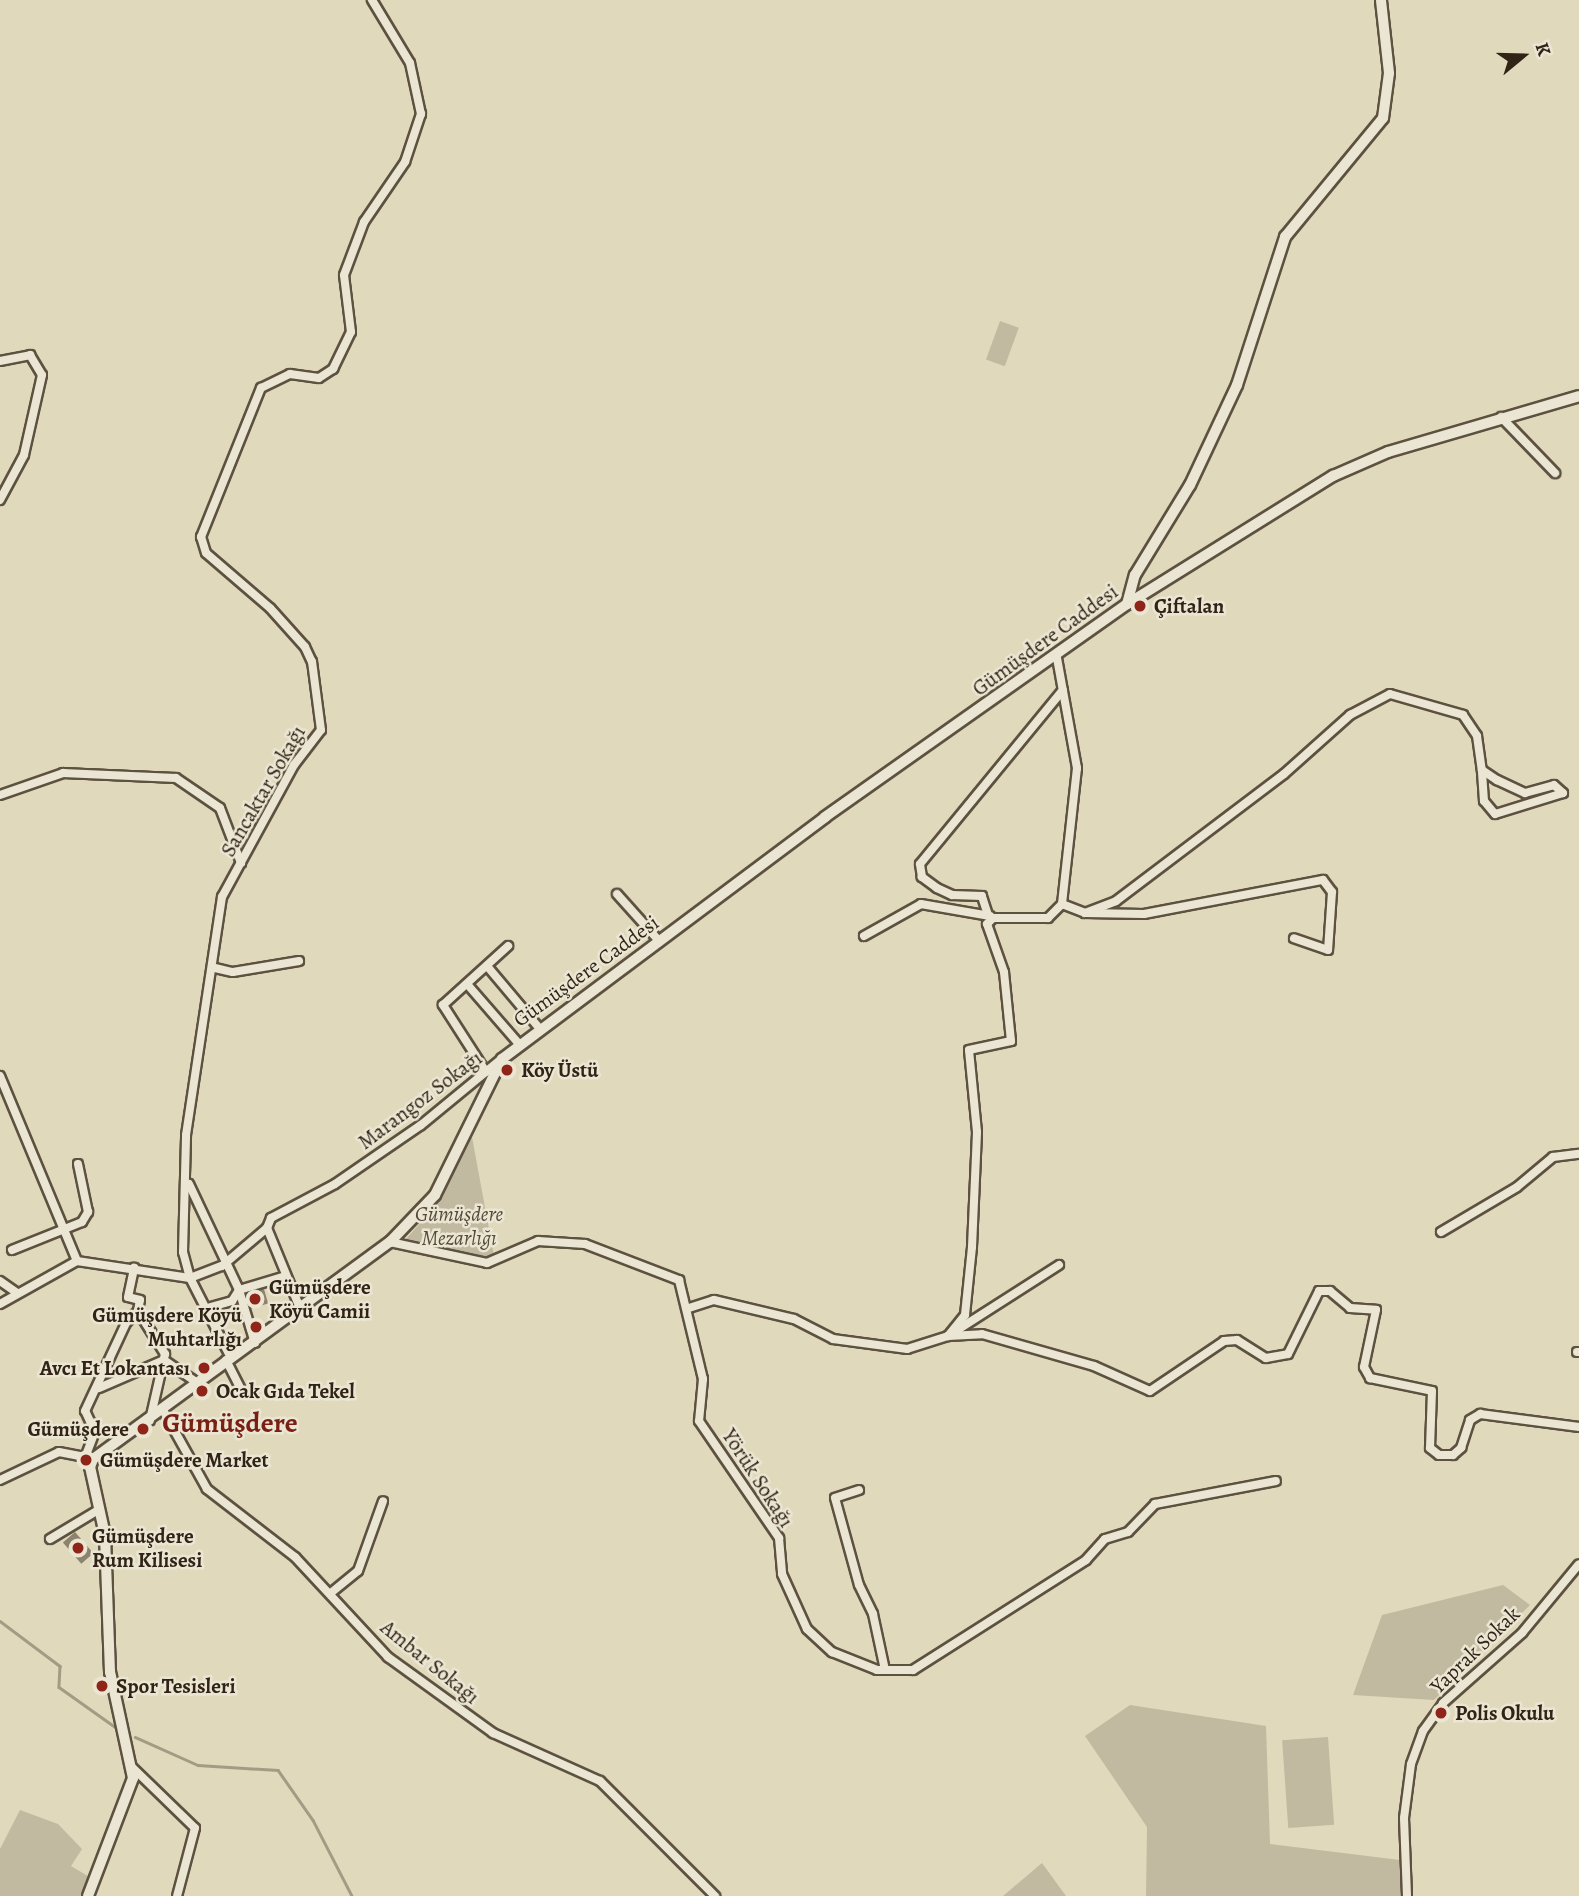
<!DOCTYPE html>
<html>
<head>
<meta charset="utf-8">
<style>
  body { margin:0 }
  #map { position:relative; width:1579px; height:1896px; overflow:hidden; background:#e0d9bc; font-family:Alegreya,serif }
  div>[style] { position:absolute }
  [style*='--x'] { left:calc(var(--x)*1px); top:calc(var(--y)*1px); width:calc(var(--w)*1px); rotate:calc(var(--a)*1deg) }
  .green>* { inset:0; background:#c2baa0; transform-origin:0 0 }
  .stream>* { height:2.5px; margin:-1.25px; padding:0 1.25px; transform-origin:1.25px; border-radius:1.25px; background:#a49b84 }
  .building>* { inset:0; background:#8c826d; transform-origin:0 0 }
  .roads { filter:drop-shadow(2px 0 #5d5140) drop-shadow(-2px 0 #5d5140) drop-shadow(0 2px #5d5140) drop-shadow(0 -2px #5d5140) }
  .minor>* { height:8px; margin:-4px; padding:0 4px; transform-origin:4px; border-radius:4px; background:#ebe6d3 }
  .tertiary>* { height:10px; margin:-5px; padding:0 5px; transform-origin:5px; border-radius:5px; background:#ebe6d3 }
  .dots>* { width:19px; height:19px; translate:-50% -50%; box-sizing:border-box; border:4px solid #ebe6d3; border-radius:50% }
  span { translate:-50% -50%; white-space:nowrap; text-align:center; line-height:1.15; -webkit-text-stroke:5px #ebe6d3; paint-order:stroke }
  .poi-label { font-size:21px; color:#312417; font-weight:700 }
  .left { translate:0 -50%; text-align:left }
  .right { translate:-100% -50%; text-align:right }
  .street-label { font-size:21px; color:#312417 }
  .park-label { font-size:21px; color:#554a39; font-style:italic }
  .district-label { font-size:28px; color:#7a1f14; font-weight:700 }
  .north { position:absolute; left:1488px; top:21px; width:70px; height:70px; -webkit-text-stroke:5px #ebe6d3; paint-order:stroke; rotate:71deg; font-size:19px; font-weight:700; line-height:28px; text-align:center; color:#312417 }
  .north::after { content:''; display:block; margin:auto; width:24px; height:32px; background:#312417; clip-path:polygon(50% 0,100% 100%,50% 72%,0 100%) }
</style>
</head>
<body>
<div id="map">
  <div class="green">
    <div style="left:1000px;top:321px;width:20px;height:41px;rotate:20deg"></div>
    <div style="clip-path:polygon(472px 1137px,494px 1256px,468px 1257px,406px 1239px,442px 1198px)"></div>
    <div style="clip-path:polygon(1503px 1585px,1530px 1605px,1434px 1700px,1353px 1695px,1382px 1615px)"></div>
    <div style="clip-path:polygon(1130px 1705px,1266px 1726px,1270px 1844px,1400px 1860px,1408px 1896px,1146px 1896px,1147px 1827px,1085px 1736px)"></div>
    <div style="left:1328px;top:1737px;width:88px;height:46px;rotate:86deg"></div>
    <div style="clip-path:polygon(20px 1810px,58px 1824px,82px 1849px,71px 1866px,91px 1878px,83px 1896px,0 1896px,0 1849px)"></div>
    <div style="clip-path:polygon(1042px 1863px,1066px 1896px,1003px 1896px)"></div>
  </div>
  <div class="stream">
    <div style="--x:0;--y:1621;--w:75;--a:36.9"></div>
    <div style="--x:60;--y:1666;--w:21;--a:93"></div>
    <div style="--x:59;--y:1687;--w:72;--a:35.4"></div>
    <div style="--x:135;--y:1737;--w:69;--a:24"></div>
    <div style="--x:198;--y:1765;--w:80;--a:3.6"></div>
    <div style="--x:278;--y:1770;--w:61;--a:55"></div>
    <div style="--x:313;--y:1820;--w:85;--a:62.8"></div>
  </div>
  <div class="building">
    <div style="left:264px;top:1289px;width:15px;height:18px;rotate:74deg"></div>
    <div style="left:75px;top:1532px;width:28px;height:16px;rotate:49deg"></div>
  </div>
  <div class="roads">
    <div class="minor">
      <div style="--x:0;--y:361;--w:31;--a:-11"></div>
      <div style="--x:30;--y:355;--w:23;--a:59"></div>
      <div style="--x:42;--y:375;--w:82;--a:102.7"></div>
      <div style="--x:24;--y:455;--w:51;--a:118.1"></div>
      <div style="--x:1501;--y:417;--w:78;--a:46"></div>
      <div style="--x:1057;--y:658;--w:112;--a:79.7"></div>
      <div style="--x:1077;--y:768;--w:137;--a:96.3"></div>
      <div style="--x:1062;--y:904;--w:25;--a:21"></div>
      <div style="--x:1085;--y:913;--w:59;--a:1"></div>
      <div style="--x:1144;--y:914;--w:182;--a:-10.8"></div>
      <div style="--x:1323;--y:880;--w:15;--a:53"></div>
      <div style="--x:1332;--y:892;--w:58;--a:93.9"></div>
      <div style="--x:1328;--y:950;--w:36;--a:-161"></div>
      <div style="--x:0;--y:795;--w:67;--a:-19.2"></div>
      <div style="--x:63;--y:773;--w:113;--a:2.5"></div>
      <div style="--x:176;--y:778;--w:53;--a:34.3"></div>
      <div style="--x:220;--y:808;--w:59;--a:69.1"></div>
      <div style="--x:617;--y:894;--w:64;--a:48.1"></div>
      <div style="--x:1085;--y:913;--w:33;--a:-21"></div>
      <div style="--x:1116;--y:901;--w:211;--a:-37.1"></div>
      <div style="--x:1284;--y:774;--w:89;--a:-41.8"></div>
      <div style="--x:1350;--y:715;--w:45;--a:-27.7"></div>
      <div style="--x:1390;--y:694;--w:76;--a:16"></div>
      <div style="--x:1463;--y:715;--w:25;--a:56"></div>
      <div style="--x:1477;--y:736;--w:34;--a:82"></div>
      <div style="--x:1482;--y:770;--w:18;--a:34"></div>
      <div style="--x:1497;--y:780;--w:31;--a:25"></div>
      <div style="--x:1525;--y:793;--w:30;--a:-15"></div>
      <div style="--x:1554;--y:785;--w:12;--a:42"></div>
      <div style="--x:1563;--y:793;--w:71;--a:162.8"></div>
      <div style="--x:1495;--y:814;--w:17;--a:-130"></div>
      <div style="--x:1484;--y:801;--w:31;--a:-94"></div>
      <div style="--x:988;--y:915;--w:20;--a:-108"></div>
      <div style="--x:982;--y:896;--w:30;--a:-178"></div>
      <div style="--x:952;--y:895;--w:17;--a:-155"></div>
      <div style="--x:937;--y:888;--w:19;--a:-144"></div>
      <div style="--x:922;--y:877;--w:13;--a:-99"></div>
      <div style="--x:920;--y:864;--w:225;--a:-50.6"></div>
      <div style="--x:864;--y:936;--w:65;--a:-29.3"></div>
      <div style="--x:921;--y:904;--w:70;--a:9.9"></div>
      <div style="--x:487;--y:966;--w:82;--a:49.9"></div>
      <div style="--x:215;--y:968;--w:18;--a:13"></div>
      <div style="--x:233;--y:972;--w:67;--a:-9.5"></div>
      <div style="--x:467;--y:984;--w:79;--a:49.1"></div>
      <div style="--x:486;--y:1072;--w:80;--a:-122.7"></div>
      <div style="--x:443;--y:1005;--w:88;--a:-42.2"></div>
      <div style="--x:0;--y:1076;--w:200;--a:67.4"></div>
      <div style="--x:189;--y:1184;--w:117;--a:64.7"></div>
      <div style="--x:239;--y:1290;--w:13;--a:122"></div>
      <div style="--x:232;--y:1301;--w:26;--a:164"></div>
      <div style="--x:267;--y:1228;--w:87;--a:67.6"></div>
      <div style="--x:1441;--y:1232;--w:88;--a:-30.6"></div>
      <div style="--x:1517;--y:1187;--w:47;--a:-39.8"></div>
      <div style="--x:1553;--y:1157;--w:26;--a:-7"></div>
      <div style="--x:390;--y:1242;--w:99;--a:12.2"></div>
      <div style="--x:487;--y:1263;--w:56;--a:-23.3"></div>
      <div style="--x:538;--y:1241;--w:47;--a:3.7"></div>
      <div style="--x:585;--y:1244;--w:101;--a:21"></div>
      <div style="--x:679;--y:1280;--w:102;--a:76.4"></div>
      <div style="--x:703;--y:1379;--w:42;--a:95.4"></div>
      <div style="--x:699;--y:1421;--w:142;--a:55.6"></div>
      <div style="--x:779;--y:1538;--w:36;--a:85"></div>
      <div style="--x:782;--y:1574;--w:60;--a:65.6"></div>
      <div style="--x:807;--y:1629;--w:34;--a:43"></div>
      <div style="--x:832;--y:1652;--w:48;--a:21.8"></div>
      <div style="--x:877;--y:1670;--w:36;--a:0"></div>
      <div style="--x:913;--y:1670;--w:205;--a:-32.4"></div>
      <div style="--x:1086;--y:1560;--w:28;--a:-48"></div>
      <div style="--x:1105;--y:1539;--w:24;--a:-17"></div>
      <div style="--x:1128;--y:1532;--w:39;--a:-46"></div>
      <div style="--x:1155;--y:1504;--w:123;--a:-10.8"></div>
      <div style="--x:12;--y:1250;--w:75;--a:-21.8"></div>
      <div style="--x:82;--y:1222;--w:12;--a:-59"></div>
      <div style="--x:88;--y:1212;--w:49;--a:-101.8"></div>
      <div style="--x:1059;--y:1265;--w:132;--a:147.4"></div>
      <div style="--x:948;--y:1336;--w:27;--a:-51"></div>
      <div style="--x:965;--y:1315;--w:68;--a:-84.1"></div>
      <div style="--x:972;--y:1247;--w:115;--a:-87.5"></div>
      <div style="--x:977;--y:1132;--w:82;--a:-95.6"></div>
      <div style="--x:969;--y:1050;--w:43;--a:-12.1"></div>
      <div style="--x:1011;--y:1041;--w:69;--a:-95.8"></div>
      <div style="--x:1004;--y:972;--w:51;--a:-109.5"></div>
      <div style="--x:987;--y:924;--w:8;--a:-45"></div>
      <div style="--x:993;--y:918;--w:55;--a:0"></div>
      <div style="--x:1048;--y:918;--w:20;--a:-45"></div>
      <div style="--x:0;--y:1281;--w:21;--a:35"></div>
      <div style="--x:0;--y:1304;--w:88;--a:-29.2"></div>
      <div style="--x:77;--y:1261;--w:114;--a:8.6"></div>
      <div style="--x:190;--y:1278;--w:34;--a:-21"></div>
      <div style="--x:222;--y:1266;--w:59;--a:-40.2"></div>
      <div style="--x:267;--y:1228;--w:11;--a:-68"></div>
      <div style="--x:271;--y:1218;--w:72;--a:-28"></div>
      <div style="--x:335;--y:1184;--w:104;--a:-34.5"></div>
      <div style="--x:421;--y:1125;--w:101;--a:-39.4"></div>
      <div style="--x:689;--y:1308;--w:26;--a:-18"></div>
      <div style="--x:714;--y:1300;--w:82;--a:13.4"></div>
      <div style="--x:794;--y:1319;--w:44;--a:27.1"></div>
      <div style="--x:833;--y:1339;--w:75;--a:7.7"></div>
      <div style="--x:907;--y:1349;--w:43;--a:-17.6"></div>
      <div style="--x:948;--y:1336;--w:34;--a:-3"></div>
      <div style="--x:982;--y:1334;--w:116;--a:15.9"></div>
      <div style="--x:1094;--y:1366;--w:61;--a:24.1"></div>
      <div style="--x:1150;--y:1391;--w:89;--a:-34"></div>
      <div style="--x:1224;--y:1341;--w:13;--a:-4"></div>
      <div style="--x:1237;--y:1340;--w:34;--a:32"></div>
      <div style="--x:1266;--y:1358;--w:22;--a:-10"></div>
      <div style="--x:1288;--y:1354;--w:70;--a:-63.8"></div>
      <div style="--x:1319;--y:1291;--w:11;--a:0"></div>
      <div style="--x:1330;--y:1291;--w:26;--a:40"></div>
      <div style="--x:1350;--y:1308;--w:26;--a:4"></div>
      <div style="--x:1376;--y:1310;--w:58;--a:101.9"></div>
      <div style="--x:1364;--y:1367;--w:13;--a:61"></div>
      <div style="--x:1370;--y:1378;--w:63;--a:11.8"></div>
      <div style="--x:1432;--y:1391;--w:57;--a:92"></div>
      <div style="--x:1430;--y:1448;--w:11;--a:38"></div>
      <div style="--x:1439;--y:1455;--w:14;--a:0"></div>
      <div style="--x:1453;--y:1455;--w:11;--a:-41"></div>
      <div style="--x:1461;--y:1448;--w:29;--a:-72"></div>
      <div style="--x:1470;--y:1420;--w:12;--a:-31"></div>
      <div style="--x:1480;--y:1414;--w:100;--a:7.5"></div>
      <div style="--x:138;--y:1311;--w:51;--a:57.9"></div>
      <div style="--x:165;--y:1354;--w:68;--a:102.8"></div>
      <div style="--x:255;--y:1343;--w:55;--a:-106.8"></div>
      <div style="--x:239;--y:1290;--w:46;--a:-16.5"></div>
      <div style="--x:1577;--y:1352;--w:2;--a:0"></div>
      <div style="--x:230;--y:1356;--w:88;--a:-117.1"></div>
      <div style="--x:190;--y:1278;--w:27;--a:-105"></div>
      <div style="--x:183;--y:1252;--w:117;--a:-88.5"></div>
      <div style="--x:186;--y:1135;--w:241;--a:-81.4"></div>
      <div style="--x:222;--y:897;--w:150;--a:-61.4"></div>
      <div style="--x:294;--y:765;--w:44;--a:-52.4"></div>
      <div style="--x:321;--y:730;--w:69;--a:-97.5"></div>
      <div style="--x:312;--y:662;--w:17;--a:-115"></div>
      <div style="--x:305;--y:647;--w:52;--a:-131.9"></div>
      <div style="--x:270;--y:608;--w:84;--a:-139.3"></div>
      <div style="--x:206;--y:553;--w:17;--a:-107"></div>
      <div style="--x:201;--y:537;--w:161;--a:-68.1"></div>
      <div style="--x:261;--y:388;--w:32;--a:-26"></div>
      <div style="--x:290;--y:374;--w:29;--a:8"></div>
      <div style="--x:319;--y:378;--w:17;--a:-33"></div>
      <div style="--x:333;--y:369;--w:41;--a:-64.1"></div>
      <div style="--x:351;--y:332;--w:57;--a:-97"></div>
      <div style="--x:344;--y:275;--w:57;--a:-69.3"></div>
      <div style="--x:364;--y:222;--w:73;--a:-55.7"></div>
      <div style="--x:405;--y:162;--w:51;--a:-71.6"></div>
      <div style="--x:421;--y:114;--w:52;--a:-102.2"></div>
      <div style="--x:410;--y:63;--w:74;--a:-121.1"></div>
      <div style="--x:226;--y:1360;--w:37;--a:63"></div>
      <div style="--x:99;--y:1388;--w:71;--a:-23.3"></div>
      <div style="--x:164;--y:1360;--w:42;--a:34.4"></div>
      <div style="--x:163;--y:1410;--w:90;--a:60.9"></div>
      <div style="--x:207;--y:1489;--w:111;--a:37.7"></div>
      <div style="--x:295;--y:1557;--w:137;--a:47.1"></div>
      <div style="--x:388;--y:1657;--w:130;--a:35.9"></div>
      <div style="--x:493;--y:1733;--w:117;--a:24.2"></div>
      <div style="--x:600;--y:1781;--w:163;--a:45"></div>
      <div style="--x:86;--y:1455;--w:25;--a:-69"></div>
      <div style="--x:95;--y:1432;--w:23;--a:-115"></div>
      <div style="--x:85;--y:1411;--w:97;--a:-65"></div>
      <div style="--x:126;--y:1323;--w:17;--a:-45"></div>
      <div style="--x:138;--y:1311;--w:11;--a:-80"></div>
      <div style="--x:140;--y:1300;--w:12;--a:-166"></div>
      <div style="--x:128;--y:1297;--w:30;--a:-78"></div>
      <div style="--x:0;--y:1480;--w:65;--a:-25.4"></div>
      <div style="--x:59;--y:1452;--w:33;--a:11"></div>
      <div style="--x:859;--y:1490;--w:25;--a:162"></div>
      <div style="--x:835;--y:1498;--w:90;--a:74.6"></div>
      <div style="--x:859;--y:1585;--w:32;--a:64"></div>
      <div style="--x:873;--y:1614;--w:57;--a:77.9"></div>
      <div style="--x:50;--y:1539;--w:58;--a:-31"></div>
      <div style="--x:332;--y:1592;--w:33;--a:-39"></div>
      <div style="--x:358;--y:1571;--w:74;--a:-70.3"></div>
      <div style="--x:133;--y:1768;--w:86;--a:44.1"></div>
      <div style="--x:195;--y:1828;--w:70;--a:104.8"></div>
      <div style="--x:1407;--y:1896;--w:78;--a:-92.2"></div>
      <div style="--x:1404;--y:1818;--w:54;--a:-82.6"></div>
      <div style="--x:1411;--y:1764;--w:35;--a:-70"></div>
      <div style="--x:1423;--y:1731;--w:34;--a:-54"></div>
      <div style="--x:1443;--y:1703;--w:106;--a:-41.5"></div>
      <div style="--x:1522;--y:1633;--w:89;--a:-50.4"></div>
    </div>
    <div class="tertiary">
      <div style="--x:1127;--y:604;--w:30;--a:-75"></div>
      <div style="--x:1135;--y:575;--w:105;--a:-58.6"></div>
      <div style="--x:1190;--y:485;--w:110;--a:-64.8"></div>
      <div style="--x:1237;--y:385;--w:156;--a:-72"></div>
      <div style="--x:1285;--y:237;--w:154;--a:-50.5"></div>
      <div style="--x:1383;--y:118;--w:45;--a:-82.4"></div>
      <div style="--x:1389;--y:73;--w:73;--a:-96.3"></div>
      <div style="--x:88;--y:1896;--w:126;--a:-69.1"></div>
      <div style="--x:133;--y:1778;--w:108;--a:-102.2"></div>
      <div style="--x:110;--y:1672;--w:137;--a:-92.1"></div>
      <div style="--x:105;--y:1535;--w:70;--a:-102.4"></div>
      <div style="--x:90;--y:1467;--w:9;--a:-69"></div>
      <div style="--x:93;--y:1459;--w:368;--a:-36.2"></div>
      <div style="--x:390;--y:1242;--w:65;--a:-46.2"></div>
      <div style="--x:435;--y:1195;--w:152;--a:-63.8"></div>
      <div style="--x:502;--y:1059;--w:404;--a:-36.8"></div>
      <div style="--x:825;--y:817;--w:370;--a:-35.2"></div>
      <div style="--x:1127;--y:604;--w:243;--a:-31.9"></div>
      <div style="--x:1333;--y:476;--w:60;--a:-23.6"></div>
      <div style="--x:1388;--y:452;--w:199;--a:-16.3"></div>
    </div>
  </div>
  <div class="dots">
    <div style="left:1140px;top:606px;background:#8f2418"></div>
    <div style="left:507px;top:1070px;background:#8f2418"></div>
    <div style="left:255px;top:1299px;background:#8f2418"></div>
    <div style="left:256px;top:1327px;background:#8f2418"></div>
    <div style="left:204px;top:1368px;background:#8f2418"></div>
    <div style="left:202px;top:1391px;background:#8f2418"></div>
    <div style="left:143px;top:1429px;background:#8f2418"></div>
    <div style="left:86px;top:1460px;background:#8f2418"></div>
    <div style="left:78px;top:1548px;background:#8f2418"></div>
    <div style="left:102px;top:1686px;background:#8f2418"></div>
    <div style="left:1441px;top:1713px;background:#8f2418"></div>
  </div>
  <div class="poi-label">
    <span class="left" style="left:1154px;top:606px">Çiftalan</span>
    <span class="left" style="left:521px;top:1070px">Köy Üstü</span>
    <span class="left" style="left:269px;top:1299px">Gümüşdere<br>Köyü Camii</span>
    <span class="right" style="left:242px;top:1327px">Gümüşdere Köyü<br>Muhtarlığı</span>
    <span class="right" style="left:190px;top:1368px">Avcı Et Lokantası</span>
    <span class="left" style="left:216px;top:1391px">Ocak Gıda Tekel</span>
    <span class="right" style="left:129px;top:1429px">Gümüşdere</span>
    <span class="left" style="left:100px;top:1460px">Gümüşdere Market</span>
    <span class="left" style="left:92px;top:1548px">Gümüşdere<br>Rum Kilisesi</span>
    <span class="left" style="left:116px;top:1686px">Spor Tesisleri</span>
    <span class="left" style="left:1455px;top:1713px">Polis Okulu</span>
  </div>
  <div class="street-label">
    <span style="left:1045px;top:640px;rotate:-36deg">Gümüşdere Caddesi</span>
    <span style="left:263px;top:791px;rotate:-60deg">Sancaktar Sokağı</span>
    <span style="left:586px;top:971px;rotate:-36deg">Gümüşdere Caddesi</span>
    <span style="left:420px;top:1100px;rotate:-37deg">Marangoz Sokağı</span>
    <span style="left:758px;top:1478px;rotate:57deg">Yörük Sokağı</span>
    <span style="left:1475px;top:1650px;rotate:-44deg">Yaprak Sokak</span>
    <span style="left:430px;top:1662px;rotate:39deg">Ambar Sokağı</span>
  </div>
  <div class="park-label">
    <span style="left:459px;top:1226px">Gümüşdere<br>Mezarlığı</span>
  </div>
  <div class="district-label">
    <span style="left:230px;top:1423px">Gümüşdere</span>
  </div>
  <div class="north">K</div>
</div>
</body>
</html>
